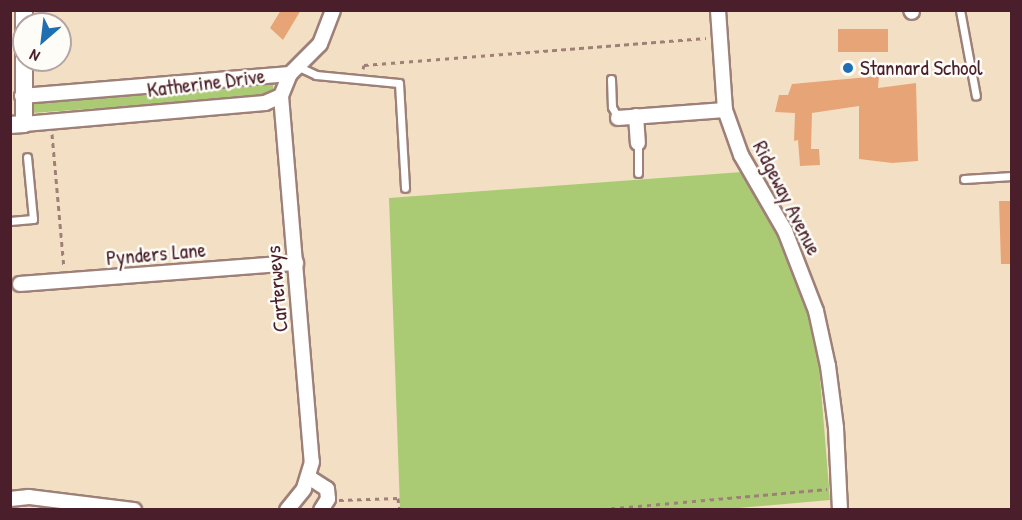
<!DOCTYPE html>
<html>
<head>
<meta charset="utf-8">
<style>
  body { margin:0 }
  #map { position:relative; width:1022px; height:520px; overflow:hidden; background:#f3e0c4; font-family:"Patrick Hand",sans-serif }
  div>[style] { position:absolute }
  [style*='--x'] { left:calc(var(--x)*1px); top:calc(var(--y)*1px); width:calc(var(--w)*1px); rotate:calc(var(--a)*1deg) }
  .green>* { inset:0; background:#aacb73; transform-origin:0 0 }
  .building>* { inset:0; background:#e7a577; transform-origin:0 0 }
  .path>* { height:3px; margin-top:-1.5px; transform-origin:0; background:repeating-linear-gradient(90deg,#9e8078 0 4.5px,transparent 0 9px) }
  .roads { filter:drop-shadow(2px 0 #9e8078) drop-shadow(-2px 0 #9e8078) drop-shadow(0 2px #9e8078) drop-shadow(0 -2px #9e8078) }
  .service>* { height:7px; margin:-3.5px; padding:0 3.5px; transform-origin:3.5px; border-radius:3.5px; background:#fff }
  .minor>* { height:14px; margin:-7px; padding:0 7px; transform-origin:7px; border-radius:7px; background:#fff }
  .tertiary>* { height:16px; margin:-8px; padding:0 8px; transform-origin:8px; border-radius:8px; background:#fff }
  .dots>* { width:16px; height:16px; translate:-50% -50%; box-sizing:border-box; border:3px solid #fdfcf7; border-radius:50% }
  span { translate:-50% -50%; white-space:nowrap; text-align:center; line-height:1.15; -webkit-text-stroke:5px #fdfcf7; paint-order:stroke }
  .poi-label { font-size:21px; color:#4a1f2b }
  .left { translate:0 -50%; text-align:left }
  .street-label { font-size:21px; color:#4a1f2b }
  .frame { position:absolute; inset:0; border:12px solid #4a1f2b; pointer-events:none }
  .north { position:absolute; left:12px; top:12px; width:60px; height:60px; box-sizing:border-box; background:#fdfcf7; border:2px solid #b5a4a5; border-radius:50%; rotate:208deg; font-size:16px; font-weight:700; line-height:24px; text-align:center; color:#4a1f2b }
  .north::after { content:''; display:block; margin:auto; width:21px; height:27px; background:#1f6fb2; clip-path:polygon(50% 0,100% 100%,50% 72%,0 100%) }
</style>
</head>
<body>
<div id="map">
  <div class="green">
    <div style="left:273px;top:83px;width:13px;height:243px;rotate:86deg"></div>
    <div style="clip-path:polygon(742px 172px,781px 236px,807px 305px,819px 365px,830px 500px,716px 510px,400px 509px,389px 198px)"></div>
  </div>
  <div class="building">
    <div style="clip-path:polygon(281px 10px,301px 10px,283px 40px,270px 28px)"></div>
    <div style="left:888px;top:29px;width:23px;height:50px;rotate:90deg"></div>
    <div style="clip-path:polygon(879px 76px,878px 88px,916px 83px,918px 161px,892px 163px,859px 159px,859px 106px,812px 113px,811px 149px,819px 149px,820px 165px,800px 166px,798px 140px,794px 141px,795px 113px,775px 112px,779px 95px,788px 95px,792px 84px)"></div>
    <div style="clip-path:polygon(999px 201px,1011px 201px,1011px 264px,1001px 264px)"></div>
  </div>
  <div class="path">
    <div style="--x:363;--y:69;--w:4;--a:-76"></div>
    <div style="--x:364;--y:65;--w:343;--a:-4.5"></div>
    <div style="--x:52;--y:134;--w:135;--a:84.9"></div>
    <div style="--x:339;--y:500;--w:59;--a:-1.9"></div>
    <div style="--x:398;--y:498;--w:12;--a:85"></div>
    <div style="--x:593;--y:510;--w:235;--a:-5.1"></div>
  </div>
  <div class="roads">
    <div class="service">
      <div style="--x:960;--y:10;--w:87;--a:79.5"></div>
      <div style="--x:299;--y:67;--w:19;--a:25"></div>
      <div style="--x:316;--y:75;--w:83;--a:5.5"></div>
      <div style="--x:399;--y:83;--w:105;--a:86.7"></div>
      <div style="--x:611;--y:79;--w:28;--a:88"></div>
      <div style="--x:612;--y:107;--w:13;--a:61"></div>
      <div style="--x:638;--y:143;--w:30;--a:90"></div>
      <div style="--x:964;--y:179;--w:48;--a:-3.6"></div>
      <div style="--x:10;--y:221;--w:23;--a:-5"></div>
      <div style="--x:33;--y:219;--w:62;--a:-95.5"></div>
    </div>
    <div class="minor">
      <div style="--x:718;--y:10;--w:100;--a:86"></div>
      <div style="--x:725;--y:110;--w:48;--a:70.4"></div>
      <div style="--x:741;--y:155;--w:88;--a:59.9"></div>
      <div style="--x:785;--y:231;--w:86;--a:68.8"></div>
      <div style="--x:816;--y:311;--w:56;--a:77.7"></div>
      <div style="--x:828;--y:366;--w:63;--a:82.6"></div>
      <div style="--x:836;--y:428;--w:82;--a:87.2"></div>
      <div style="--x:911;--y:10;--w:2;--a:63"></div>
      <div style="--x:290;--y:74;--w:42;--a:-45"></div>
      <div style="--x:320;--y:44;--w:36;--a:-69"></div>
      <div style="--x:22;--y:96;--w:269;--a:-4.7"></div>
      <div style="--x:281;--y:96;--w:367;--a:85.2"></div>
      <div style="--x:312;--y:462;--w:28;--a:107"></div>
      <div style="--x:304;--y:489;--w:27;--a:129"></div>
      <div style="--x:636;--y:116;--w:27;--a:86"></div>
      <div style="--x:618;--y:118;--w:107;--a:-4.3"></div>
      <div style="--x:24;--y:124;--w:242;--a:-5"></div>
      <div style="--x:265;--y:103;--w:17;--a:-24"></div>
      <div style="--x:281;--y:96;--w:24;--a:-68"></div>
      <div style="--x:20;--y:284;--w:277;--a:-4.4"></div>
      <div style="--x:310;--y:478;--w:20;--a:33"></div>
      <div style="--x:327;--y:489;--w:10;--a:84"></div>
      <div style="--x:328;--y:499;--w:13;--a:122"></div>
      <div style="--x:10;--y:499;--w:19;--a:-6"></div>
      <div style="--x:29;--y:497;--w:106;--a:7.1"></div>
    </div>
    <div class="tertiary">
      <div style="--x:10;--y:125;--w:14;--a:-4"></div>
      <div style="--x:24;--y:124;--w:114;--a:-90"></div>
    </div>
  </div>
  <div class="dots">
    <div style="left:848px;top:68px;background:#1f6fb2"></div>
  </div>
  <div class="poi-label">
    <span class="left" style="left:860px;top:68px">Stannard School</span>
  </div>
  <div class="street-label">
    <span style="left:206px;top:83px;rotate:-7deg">Katherine Drive</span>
    <span style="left:787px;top:198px;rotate:63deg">Ridgeway Avenue</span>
    <span style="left:156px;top:254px;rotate:-5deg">Pynders Lane</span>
    <span style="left:277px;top:289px;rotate:-95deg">Carterweys</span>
  </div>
  <div class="frame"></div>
  <div class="north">N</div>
</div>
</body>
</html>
